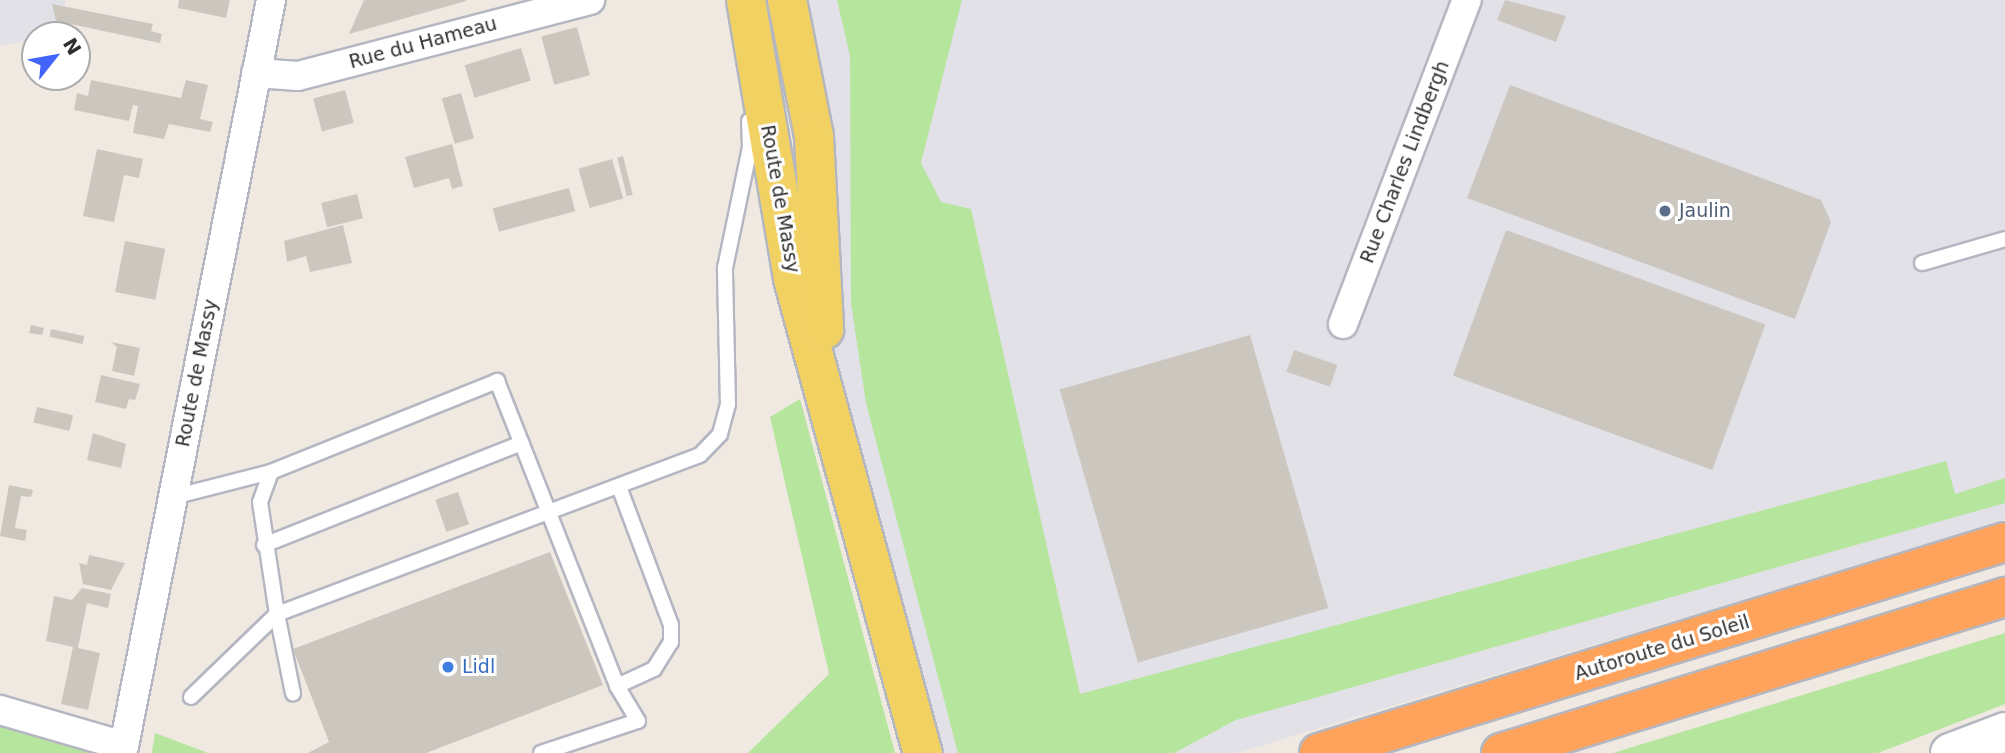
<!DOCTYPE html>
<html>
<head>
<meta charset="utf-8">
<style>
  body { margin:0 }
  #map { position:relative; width:2005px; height:753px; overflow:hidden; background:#efe9e1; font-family:"DejaVu Sans",sans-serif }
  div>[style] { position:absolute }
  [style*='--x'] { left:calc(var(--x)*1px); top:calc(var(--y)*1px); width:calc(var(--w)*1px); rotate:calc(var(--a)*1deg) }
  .industrial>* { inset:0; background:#e3e1e8 }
  .green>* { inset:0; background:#b6e59e }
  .building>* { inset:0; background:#cbc7bf; transform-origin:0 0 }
  .roads { filter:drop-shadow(2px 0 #b4b7c1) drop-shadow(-2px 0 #b4b7c1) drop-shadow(0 2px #b4b7c1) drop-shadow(0 -2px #b4b7c1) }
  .service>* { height:14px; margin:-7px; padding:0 7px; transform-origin:7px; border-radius:7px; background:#fff }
  .minor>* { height:28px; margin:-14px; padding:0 14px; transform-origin:14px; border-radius:14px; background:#fff }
  .secondary>* { height:38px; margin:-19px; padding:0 19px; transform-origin:19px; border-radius:19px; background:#fff }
  .primary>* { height:38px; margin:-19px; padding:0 19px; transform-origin:19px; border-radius:19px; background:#f2d163 }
  .motorway>* { height:38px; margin:-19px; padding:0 19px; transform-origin:19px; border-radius:19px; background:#ffa35c }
  .dots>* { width:19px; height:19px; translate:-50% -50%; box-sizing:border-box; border:4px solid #fff; border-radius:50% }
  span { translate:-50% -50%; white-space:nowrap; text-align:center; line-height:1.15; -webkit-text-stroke:6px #fff; paint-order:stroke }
  .street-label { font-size:19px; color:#2e2e2e }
  .service-label { font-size:19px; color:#4e5e75 }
  .left { translate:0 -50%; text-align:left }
  .shop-label { font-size:19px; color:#366cbe }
  .north { position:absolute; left:21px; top:21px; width:70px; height:70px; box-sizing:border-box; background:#fff; border:2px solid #ababab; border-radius:50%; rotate:59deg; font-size:19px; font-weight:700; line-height:28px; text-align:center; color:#2e2e2e }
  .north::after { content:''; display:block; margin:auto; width:24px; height:32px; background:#4264fb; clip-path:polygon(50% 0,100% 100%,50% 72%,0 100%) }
</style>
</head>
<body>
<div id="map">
  <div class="industrial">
    <div style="clip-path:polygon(0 0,66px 0,58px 35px,0 46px)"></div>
    <div style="clip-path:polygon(787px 0,2005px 0,2005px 520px,1237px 753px,922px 753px,827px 395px)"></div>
  </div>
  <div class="green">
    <div style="clip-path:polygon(837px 0,962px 0,921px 163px,941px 202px,971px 209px,1080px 694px,1946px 461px,1955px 494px,2005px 478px,2005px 503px,1236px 720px,1174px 753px,958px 753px,866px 403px,851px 303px,850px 56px)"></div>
    <div style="clip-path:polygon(800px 399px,895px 753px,748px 753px,829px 674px,770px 417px)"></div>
    <div style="clip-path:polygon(2005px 633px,2005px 704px,1878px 753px,1613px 753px)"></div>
    <div style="clip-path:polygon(0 724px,91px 752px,93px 753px,0 753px)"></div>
    <div style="clip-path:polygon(155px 733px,208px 753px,152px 753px)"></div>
  </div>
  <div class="building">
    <div style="clip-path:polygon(179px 0,230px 0,226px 18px,178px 8px)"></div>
    <div style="clip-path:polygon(364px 0,466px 0,466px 1px,349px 34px)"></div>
    <div style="clip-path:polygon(1505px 0,1566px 16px,1556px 42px,1497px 20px)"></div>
    <div style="clip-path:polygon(52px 4px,153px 24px,151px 31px,162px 34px,160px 43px,56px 21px)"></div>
    <div style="left:577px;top:27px;width:50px;height:37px;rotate:75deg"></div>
    <div style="left:521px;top:48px;width:34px;height:59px;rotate:73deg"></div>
    <div style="clip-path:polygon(91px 80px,181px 98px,186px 80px,208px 85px,200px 119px,213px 122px,210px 132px,169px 124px,164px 139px,133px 133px,138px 106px,133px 105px,129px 121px,74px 110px,77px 93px,88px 96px)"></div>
    <div style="clip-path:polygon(1510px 85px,1821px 200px,1831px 222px,1795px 319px,1467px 198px)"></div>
    <div style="left:345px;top:90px;width:34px;height:33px;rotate:75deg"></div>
    <div style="left:461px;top:93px;width:47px;height:20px;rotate:74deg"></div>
    <div style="clip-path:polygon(452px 144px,463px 186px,452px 189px,449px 178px,414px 188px,405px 157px)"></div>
    <div style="clip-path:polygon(97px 149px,143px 159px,139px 178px,124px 175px,114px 222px,83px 216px)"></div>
    <div style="left:623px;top:156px;width:40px;height:6px;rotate:76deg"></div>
    <div style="left:612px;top:159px;width:41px;height:35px;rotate:74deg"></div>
    <div style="left:569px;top:188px;width:24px;height:79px;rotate:75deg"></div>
    <div style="left:357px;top:194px;width:25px;height:37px;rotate:76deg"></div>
    <div style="clip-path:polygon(343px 225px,352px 263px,310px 272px,306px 256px,287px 262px,284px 241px)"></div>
    <div style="left:1506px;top:230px;width:276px;height:155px;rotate:20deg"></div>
    <div style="left:125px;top:241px;width:41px;height:52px;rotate:11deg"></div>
    <div style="clip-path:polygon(31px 325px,44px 328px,42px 335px,29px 333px)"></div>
    <div style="left:51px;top:329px;width:34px;height:8px;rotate:12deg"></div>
    <div style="left:1250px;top:335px;width:284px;height:198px;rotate:74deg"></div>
    <div style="clip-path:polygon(111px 342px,140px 348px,134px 376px,112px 371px,117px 347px)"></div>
    <div style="left:1294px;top:350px;width:46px;height:23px;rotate:19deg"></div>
    <div style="clip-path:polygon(101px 375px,140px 384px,135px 400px,129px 399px,126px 409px,95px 402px)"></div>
    <div style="left:37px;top:407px;width:37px;height:16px;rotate:13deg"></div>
    <div style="clip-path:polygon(93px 433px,126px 444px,121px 468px,87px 460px)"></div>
    <div style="clip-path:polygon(9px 485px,33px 490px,31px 497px,21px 496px,15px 528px,27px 530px,25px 541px,0 536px)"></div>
    <div style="left:458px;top:492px;width:34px;height:24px;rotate:71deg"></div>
    <div style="clip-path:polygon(550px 552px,603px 685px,426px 753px,308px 753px,329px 742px,293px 649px)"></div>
    <div style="clip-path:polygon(89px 555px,125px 563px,111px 590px,83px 584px,79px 563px,87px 565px)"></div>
    <div style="clip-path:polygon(82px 588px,111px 594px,108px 608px,87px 603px,78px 648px,100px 653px,88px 710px,61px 704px,73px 647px,46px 641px,54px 596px,72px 600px)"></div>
  </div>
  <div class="roads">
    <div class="service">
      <div style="--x:1922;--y:263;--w:86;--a:-16.1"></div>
      <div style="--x:271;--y:472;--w:32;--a:110"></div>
      <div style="--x:260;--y:502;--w:113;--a:81.4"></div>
      <div style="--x:277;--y:614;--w:452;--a:-20.6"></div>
      <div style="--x:700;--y:455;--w:29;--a:-46"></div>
      <div style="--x:720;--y:434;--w:30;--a:-75"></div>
      <div style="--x:728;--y:405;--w:137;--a:-91.3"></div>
      <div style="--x:725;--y:268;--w:124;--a:-78.3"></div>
      <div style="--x:750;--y:147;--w:26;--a:-92"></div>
      <div style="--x:173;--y:497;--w:101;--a:-14.3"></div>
      <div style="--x:271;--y:472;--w:244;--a:-21.9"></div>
      <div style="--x:497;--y:381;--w:328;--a:68.5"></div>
      <div style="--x:617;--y:686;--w:41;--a:-24.7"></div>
      <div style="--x:654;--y:669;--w:32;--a:-58"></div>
      <div style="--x:671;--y:642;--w:17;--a:-90"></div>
      <div style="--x:671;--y:625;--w:147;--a:-110.6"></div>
      <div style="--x:264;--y:545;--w:277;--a:-21.6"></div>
      <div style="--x:191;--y:697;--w:120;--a:-44"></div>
      <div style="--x:277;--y:614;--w:81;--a:78.6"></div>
      <div style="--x:541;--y:753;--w:102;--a:-18.3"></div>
      <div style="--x:638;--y:721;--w:41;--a:-121"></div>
    </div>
    <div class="minor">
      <div style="--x:256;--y:73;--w:42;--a:4.1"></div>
      <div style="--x:298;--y:76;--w:302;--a:-14.6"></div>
      <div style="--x:1343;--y:324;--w:347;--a:-69.1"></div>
      <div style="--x:0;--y:710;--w:129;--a:16.2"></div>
      <div style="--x:124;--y:746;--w:760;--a:-78.85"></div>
    </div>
    <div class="secondary">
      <div style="--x:1950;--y:753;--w:59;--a:-20.9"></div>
    </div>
    <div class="primary">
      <div style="--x:746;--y:0;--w:283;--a:80.4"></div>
      <div style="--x:793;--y:279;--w:492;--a:74.7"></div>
      <div style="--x:787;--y:0;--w:139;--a:78.8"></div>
      <div style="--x:814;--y:136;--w:194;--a:87"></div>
    </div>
    <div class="motorway">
      <div style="--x:1319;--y:753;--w:718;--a:-17.1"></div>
      <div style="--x:1501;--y:753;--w:528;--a:-17.2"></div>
    </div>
  </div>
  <div class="dots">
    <div style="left:1665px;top:211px;background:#5c6f8a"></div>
    <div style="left:448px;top:667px;background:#3f7fe0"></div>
  </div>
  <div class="street-label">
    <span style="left:423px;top:43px;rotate:-15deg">Rue du Hameau</span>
    <span style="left:1405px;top:162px;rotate:-69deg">Rue Charles Lindbergh</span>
    <span style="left:780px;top:199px;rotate:80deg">Route de Massy</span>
    <span style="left:197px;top:373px;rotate:-79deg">Route de Massy</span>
    <span style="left:1662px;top:648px;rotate:-17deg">Autoroute du Soleil</span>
  </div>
  <div class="service-label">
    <span class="left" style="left:1679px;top:211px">Jaulin</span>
  </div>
  <div class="shop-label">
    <span class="left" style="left:462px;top:667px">Lidl</span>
  </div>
  <div class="north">N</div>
</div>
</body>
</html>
